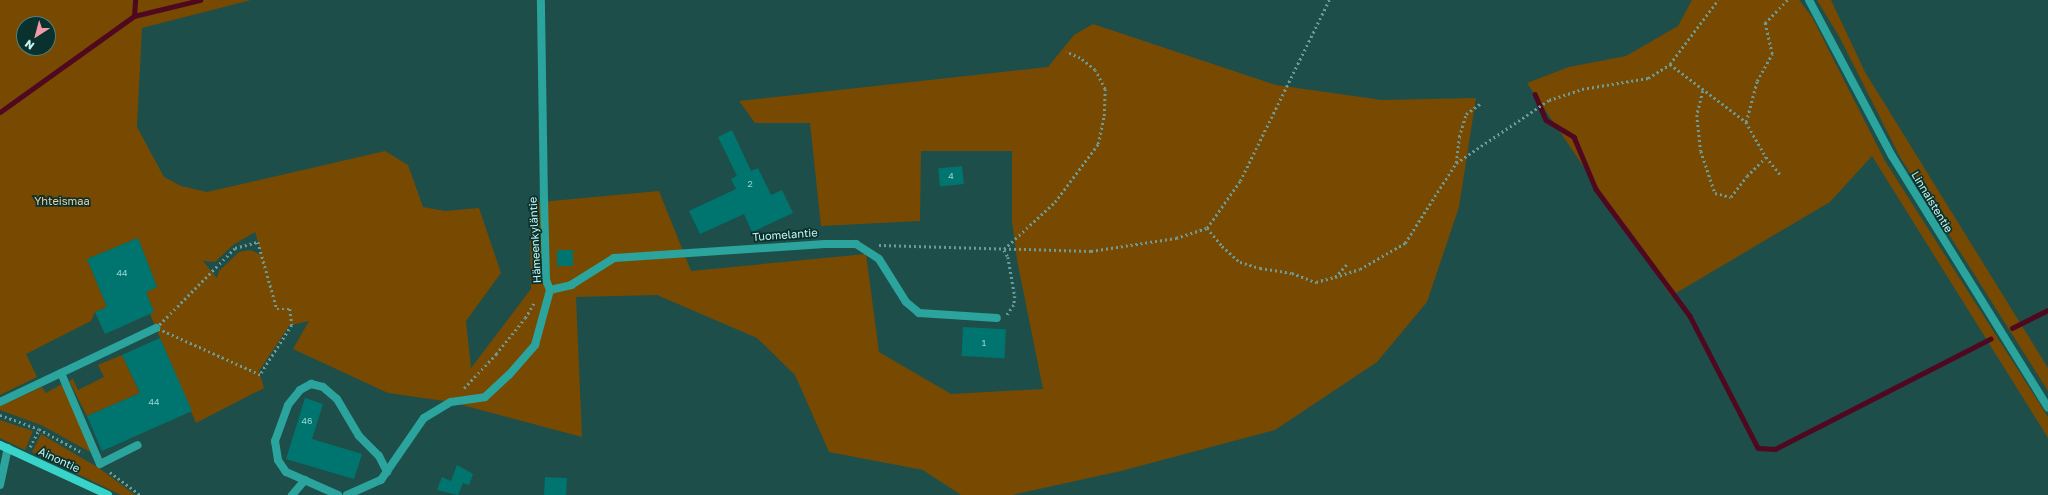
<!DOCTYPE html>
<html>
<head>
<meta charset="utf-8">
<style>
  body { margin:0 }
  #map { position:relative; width:2048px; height:495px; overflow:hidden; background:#1d4e4a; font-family:"Golos Text",sans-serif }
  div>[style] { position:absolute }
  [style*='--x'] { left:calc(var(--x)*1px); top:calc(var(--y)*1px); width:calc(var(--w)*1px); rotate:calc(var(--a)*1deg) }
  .green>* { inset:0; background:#784900 }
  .stream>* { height:4.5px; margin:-2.25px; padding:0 2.25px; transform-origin:2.25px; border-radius:2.25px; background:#4f081f }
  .building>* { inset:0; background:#00756f; transform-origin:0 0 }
  .path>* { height:2.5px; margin-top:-1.25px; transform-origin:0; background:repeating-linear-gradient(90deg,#6d9b97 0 2px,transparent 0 5px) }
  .lane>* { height:8px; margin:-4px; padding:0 4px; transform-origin:4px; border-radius:4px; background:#2aa49c }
  .street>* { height:8px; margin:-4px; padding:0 4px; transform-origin:4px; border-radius:4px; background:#2aa49c }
  .secondary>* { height:8px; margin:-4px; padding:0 4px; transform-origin:4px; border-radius:4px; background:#38d3c9 }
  span { translate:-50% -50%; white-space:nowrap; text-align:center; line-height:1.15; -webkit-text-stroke:3.5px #09322f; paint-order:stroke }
  .number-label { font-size:9px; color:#96d4ce }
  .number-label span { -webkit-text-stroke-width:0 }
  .park-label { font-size:11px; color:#f8cb9c }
  .street-label { font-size:11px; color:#c8f3ee }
  .north { position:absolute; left:16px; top:16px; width:40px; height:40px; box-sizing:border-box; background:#09322f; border:1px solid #557f7b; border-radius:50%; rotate:216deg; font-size:11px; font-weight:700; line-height:16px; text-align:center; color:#c8f3ee }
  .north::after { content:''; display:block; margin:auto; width:14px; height:18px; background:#f39aa9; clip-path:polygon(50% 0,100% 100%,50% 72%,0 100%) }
</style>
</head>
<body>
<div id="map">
  <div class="green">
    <div style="clip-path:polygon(evenodd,0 0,251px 0,142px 28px,137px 127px,164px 177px,181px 186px,207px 192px,385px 151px,408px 165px,423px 207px,445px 211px,479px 208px,501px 273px,466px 321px,471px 368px,531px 289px,530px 203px,659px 191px,691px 271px,866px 254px,879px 352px,951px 394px,1043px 389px,1017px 260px,1012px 221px,1012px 151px,921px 151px,920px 221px,821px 226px,810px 123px,755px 123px,739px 101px,1048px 67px,1074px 35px,1093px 24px,1276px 85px,1382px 100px,1476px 98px,1459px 207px,1427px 302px,1377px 362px,1275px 430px,1121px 471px,1012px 495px,961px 495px,923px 470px,829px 452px,795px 375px,757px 338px,657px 295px,576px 297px,582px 437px,451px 402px,388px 393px,293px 349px,309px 321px,292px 325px,291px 323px,259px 371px,264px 388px,196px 423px,150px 314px,154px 312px,146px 292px,157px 287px,138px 238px,87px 259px,107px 307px,95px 312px,91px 321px,26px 354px,37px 377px,0 395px,0 0,24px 24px,48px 24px,48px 48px,24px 48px,24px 24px,0 0,255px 232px,262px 255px,250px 250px,239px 252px,219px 271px,217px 278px,203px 261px,215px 262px,233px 245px,255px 232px)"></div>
    <div style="clip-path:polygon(1692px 0,1799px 0,1812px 17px,1885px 161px,2048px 417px,2048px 438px,1872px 156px,1830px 202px,1671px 296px,1527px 83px,1569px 67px,1626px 56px,1678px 26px)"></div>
    <div style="clip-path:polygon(1817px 0,1831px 0,1865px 72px,2048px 368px,2048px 391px,1900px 157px,1840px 38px)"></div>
    <div style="clip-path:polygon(122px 355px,140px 393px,87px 416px,69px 381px,73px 379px,78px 390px,104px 377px,98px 365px)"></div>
    <div style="clip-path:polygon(62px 384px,92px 453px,41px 425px,0 410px,0 406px,42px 387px,46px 393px)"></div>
    <div style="clip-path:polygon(0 420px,33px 431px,25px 450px,0 438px)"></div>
    <div style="clip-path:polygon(41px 434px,99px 468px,135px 495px,121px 495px,32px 452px)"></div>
  </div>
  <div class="stream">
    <div style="--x:134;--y:16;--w:16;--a:-86"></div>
    <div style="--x:1535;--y:94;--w:28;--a:67"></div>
    <div style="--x:1546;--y:120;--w:33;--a:31"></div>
    <div style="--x:1574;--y:137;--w:56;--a:67.1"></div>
    <div style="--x:1596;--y:189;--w:158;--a:53.5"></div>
    <div style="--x:1690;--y:316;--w:148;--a:62.7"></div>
    <div style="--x:1758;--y:448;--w:17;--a:3"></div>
    <div style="--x:1775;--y:449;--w:242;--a:-27.1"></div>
    <div style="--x:0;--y:112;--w:165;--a:-35.6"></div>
    <div style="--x:134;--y:16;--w:68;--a:-13.6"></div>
    <div style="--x:2012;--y:328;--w:40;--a:-26.6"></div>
  </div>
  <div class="building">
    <div style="clip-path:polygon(732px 130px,751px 171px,758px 168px,771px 195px,782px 190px,793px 213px,752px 232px,744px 214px,700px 234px,689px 211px,736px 189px,731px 179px,737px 176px,718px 137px)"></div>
    <div style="left:962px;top:166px;width:18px;height:24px;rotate:84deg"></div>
    <div style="clip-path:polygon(138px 238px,157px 287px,146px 292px,154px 312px,105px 334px,95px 312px,107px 307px,87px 259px)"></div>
    <div style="left:557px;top:250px;width:16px;height:16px"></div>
    <div style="left:963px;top:327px;width:43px;height:29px;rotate:3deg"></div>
    <div style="clip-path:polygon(160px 338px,192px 411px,102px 451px,87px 416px,140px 393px,122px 355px)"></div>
    <div style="clip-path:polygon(305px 398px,323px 404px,312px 439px,362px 454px,354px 479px,286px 459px)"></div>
    <div style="clip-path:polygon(457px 465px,473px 474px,469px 485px,463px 483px,458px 495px,437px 490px,442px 477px,451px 481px)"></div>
    <div style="left:545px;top:477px;width:22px;height:18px;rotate:3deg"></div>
  </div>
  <div class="path">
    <div style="--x:1670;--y:64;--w:96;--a:37.3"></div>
    <div style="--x:1746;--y:122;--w:40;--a:60.3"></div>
    <div style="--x:1766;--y:157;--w:22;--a:51"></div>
    <div style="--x:1703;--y:91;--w:25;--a:104"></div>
    <div style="--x:1697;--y:115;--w:36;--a:84"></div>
    <div style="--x:1701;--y:151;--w:44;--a:71.6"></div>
    <div style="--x:1715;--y:193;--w:16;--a:14"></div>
    <div style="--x:1731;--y:197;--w:26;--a:-53"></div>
    <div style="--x:1747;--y:176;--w:27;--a:-45"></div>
    <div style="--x:1746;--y:122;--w:42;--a:-75"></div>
    <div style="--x:1757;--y:81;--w:31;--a:-61"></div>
    <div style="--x:1772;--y:54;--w:32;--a:-103"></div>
    <div style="--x:1765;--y:23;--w:32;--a:-46"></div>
    <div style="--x:1456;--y:163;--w:112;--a:-34.1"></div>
    <div style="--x:1549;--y:100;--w:35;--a:-18"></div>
    <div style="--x:1582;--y:89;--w:67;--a:-9.5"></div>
    <div style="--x:1648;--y:78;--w:26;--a:-32"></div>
    <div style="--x:1670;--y:64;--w:80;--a:-53.1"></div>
    <div style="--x:1207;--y:228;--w:23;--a:50"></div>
    <div style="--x:1222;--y:246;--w:24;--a:42"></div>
    <div style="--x:1240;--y:262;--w:21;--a:17"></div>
    <div style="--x:1260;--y:268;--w:32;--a:9"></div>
    <div style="--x:1292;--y:273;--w:26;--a:21"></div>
    <div style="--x:1316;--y:282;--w:20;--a:-15"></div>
    <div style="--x:1335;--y:277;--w:19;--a:-47"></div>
    <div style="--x:258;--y:242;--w:70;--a:74.2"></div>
    <div style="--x:277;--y:309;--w:13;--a:0"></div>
    <div style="--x:290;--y:309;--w:16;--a:83"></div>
    <div style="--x:292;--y:325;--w:59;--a:122.6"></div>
    <div style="--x:260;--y:375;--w:114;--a:-155.7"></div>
    <div style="--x:156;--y:328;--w:112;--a:-45.4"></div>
    <div style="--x:235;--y:248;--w:24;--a:-15"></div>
    <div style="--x:879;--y:245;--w:212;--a:1.6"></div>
    <div style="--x:1091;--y:251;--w:86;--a:-8.7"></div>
    <div style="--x:1176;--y:238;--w:33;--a:-18"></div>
    <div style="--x:1207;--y:228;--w:57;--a:-54.9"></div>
    <div style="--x:1240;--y:181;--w:202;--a:-63.8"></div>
    <div style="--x:1004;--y:249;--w:69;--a:-42.7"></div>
    <div style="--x:1055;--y:202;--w:72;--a:-53.4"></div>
    <div style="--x:1098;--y:144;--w:29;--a:-78"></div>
    <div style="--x:1104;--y:116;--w:27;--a:-88"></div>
    <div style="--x:1105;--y:89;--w:21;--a:-118"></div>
    <div style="--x:1095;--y:70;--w:19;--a:-141"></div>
    <div style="--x:1080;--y:58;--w:15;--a:-157"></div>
    <div style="--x:1004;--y:250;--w:8;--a:60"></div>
    <div style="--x:1008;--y:257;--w:40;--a:80"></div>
    <div style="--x:1015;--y:296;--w:9;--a:96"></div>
    <div style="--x:1014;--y:305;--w:12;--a:125"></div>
    <div style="--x:1335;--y:277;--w:26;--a:-18"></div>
    <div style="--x:1360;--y:269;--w:52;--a:-30"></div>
    <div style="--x:1405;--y:243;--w:95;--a:-57.5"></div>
    <div style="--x:1456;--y:163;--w:26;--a:-83"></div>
    <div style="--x:1459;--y:137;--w:24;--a:-73"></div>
    <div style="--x:1466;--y:114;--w:19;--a:-36"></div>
    <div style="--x:464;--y:388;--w:47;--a:-46.7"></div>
    <div style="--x:496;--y:354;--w:46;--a:-51.1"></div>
    <div style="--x:525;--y:318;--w:17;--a:-59"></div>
    <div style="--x:0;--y:415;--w:41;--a:19.7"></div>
    <div style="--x:39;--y:429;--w:50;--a:28.6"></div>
    <div style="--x:30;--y:447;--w:20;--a:-63"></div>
    <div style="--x:110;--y:472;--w:38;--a:37"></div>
  </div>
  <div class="lane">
    <div style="--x:856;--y:244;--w:27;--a:33"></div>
    <div style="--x:879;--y:259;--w:51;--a:57.9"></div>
    <div style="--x:906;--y:302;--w:17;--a:40"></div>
    <div style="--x:919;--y:313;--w:78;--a:3.7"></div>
    <div style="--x:61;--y:373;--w:99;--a:66.8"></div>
    <div style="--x:100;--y:464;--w:42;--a:-26.6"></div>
    <div style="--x:0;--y:402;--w:173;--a:-25.4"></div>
    <div style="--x:292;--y:495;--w:20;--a:-49"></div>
    <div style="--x:338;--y:495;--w:57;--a:-156.1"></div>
    <div style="--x:286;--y:472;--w:14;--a:-124"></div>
    <div style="--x:278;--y:460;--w:19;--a:-99"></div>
    <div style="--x:275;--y:441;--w:38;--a:-70"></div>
    <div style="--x:288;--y:405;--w:19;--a:-51"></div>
    <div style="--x:300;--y:390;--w:13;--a:-29"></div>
    <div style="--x:311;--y:384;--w:12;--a:14"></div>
    <div style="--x:323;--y:387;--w:18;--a:41"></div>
    <div style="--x:337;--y:399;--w:43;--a:59.3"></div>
    <div style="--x:359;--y:436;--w:28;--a:45"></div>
    <div style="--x:379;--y:456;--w:18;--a:63"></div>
  </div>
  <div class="street">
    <div style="--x:1809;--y:0;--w:177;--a:62"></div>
    <div style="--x:1892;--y:156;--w:296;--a:58.2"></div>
    <div style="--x:550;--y:290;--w:22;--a:-13"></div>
    <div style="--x:571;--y:285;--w:51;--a:-32.1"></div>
    <div style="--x:614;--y:258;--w:211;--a:-3.8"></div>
    <div style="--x:825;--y:244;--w:31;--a:0"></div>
    <div style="--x:0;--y:485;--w:38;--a:-78"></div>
    <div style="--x:347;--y:495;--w:37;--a:-24"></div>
    <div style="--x:381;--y:480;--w:75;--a:-55.3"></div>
    <div style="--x:424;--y:418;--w:31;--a:-31"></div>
    <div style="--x:451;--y:402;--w:34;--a:-8"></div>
    <div style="--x:485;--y:397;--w:33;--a:-43"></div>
    <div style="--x:509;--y:375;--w:40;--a:-49"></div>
    <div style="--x:535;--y:345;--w:57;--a:-74.7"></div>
    <div style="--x:550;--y:290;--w:11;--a:-112"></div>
    <div style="--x:546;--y:280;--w:80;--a:-91.4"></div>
    <div style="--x:544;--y:200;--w:200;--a:-90.9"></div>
  </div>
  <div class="secondary">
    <div style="--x:0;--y:445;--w:119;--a:24.8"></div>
  </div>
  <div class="number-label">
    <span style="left:951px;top:176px">4</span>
    <span style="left:750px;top:184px">2</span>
    <span style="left:122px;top:273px">44</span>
    <span style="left:984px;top:343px">1</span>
    <span style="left:154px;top:402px">44</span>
    <span style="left:307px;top:421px">46</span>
  </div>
  <div class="park-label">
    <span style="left:62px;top:201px">Yhteismaa</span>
  </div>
  <div class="street-label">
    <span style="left:1932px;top:202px;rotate:59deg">Linnaistentie</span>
    <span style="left:785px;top:235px;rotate:-4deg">Tuomelantie</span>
    <span style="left:535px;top:240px;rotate:-93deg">Hämeenkyläntie</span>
    <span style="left:59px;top:460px;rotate:25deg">Ainontie</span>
  </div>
  <div class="north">N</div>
</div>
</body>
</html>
